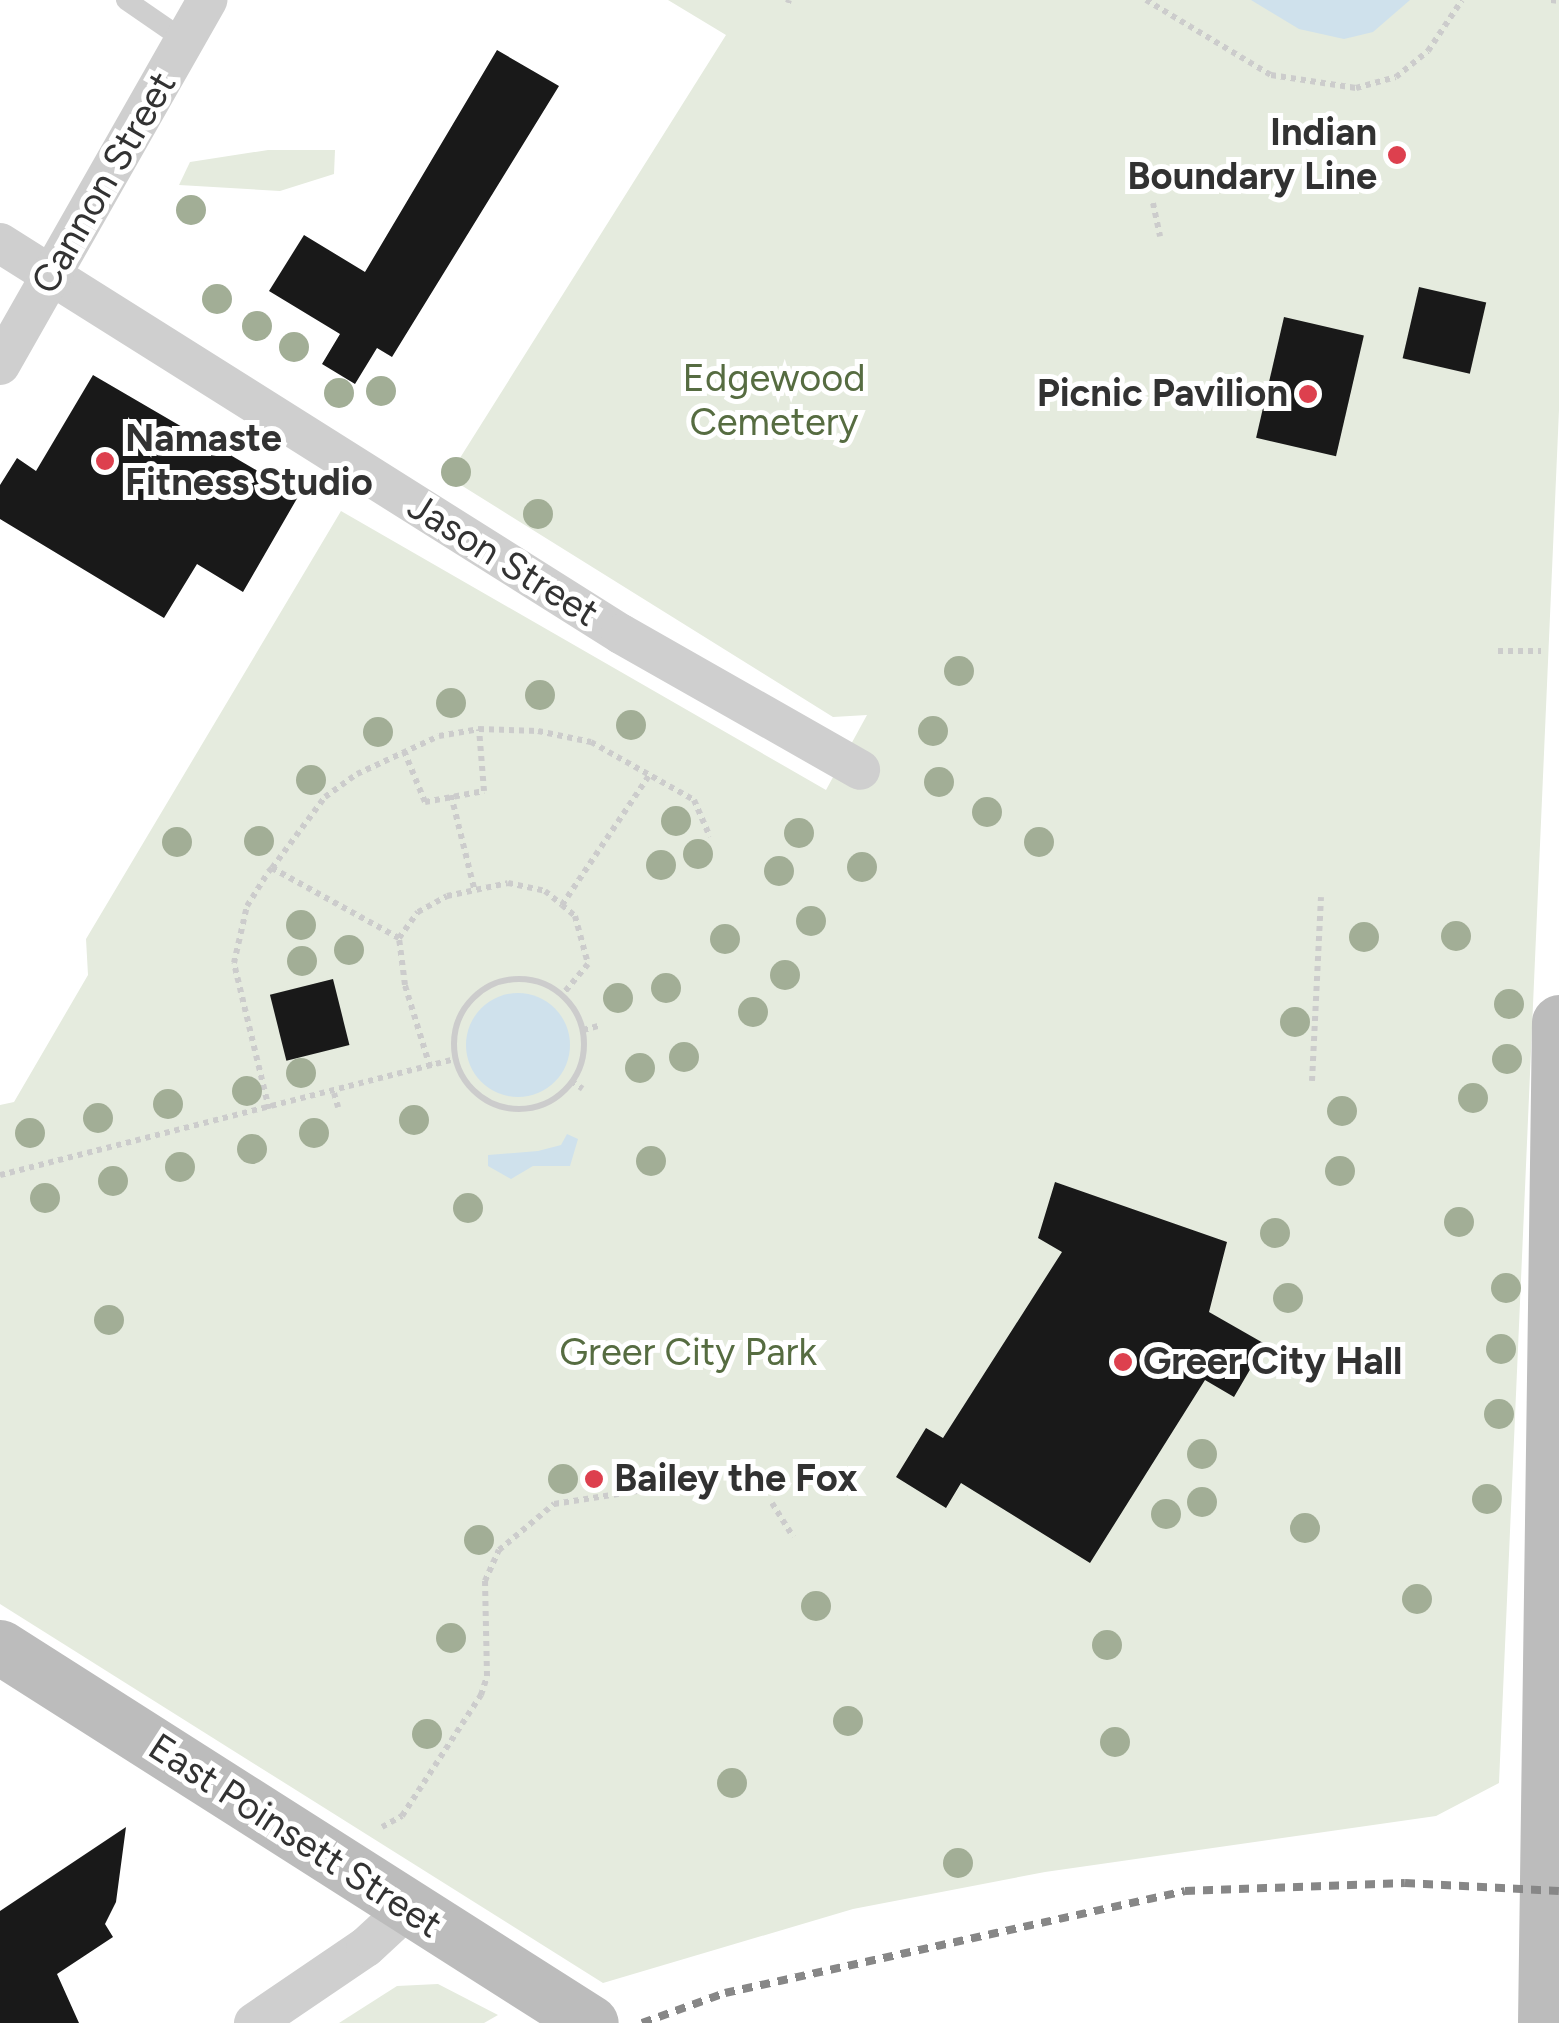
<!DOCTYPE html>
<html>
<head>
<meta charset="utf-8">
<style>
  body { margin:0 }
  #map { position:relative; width:1559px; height:2023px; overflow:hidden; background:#fff; font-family:Figtree,sans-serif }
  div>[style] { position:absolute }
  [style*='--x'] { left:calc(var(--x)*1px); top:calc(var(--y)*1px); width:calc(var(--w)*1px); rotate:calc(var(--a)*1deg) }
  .green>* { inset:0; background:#e5ebde }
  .water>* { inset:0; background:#cfe1ec }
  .round { border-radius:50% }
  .building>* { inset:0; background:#191919; transform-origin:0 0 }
  .path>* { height:6px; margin-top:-3px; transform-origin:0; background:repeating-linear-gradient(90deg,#ccc 0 5px,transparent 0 10px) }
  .path>.ring { margin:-3px; padding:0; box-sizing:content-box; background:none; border:6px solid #ccc; border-radius:50% }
  .service>* { height:20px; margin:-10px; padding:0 10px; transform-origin:10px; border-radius:10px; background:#cfcfcf }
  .minor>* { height:40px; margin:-20px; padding:0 20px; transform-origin:20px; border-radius:20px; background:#cfcfcf }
  .secondary>* { height:55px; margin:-27.5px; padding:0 27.5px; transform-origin:27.5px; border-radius:27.5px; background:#bcbcbc }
  .rail>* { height:8px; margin-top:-4px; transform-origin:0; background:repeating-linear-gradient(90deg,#878787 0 10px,transparent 0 18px) }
  .trees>* { width:30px; height:30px; margin:-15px; border-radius:50%; background:#a2ae96 }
  .dots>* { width:28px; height:28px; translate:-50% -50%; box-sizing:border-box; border:5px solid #fff; border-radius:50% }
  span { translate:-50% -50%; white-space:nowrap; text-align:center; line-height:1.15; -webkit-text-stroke:10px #fff; paint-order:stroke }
  .poi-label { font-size:38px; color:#323232; font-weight:700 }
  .right { translate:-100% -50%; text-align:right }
  .left { translate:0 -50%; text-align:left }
  .street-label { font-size:38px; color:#323232 }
  .park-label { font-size:38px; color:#566c41 }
</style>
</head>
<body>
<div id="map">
  <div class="green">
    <div style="clip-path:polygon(668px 0,1559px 0,1559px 410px,1499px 1783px,1436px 1816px,1045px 1872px,853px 1909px,603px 1983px,0 1604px,0 1105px,14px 1102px,88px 975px,86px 939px,341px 511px,826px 790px,867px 715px,833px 717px,448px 477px,726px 35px)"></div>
    <div style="clip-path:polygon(268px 150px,335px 150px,334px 174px,280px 191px,179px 185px,190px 162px)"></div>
    <div style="clip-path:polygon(438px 1984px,498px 2015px,484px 2023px,339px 2023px,397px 1986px)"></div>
  </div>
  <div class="water">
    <div style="clip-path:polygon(1251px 0,1410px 0,1373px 32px,1344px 39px,1299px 29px)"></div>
    <div class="round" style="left:466px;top:993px;width:104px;height:104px"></div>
    <div style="clip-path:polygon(567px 1134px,578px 1139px,570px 1166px,533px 1166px,511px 1179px,488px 1166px,488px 1155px,538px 1151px,561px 1145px)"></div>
  </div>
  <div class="building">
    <div style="clip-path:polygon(497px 50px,559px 86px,392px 357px,377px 348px,355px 384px,322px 364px,340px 334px,269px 291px,304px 235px,365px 272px)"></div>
    <div style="left:1419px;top:287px;width:69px;height:73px;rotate:13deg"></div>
    <div style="left:1284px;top:317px;width:82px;height:124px;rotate:13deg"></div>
    <div style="clip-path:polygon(93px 375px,299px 495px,243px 592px,197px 564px,164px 618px,0 519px,0 485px,17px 458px,36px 471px)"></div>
    <div style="left:333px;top:979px;width:68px;height:65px;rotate:76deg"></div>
    <div style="clip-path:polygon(1055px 1182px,1227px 1242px,1209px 1312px,1265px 1344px,1234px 1397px,1205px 1380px,1090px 1563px,961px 1483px,946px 1508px,896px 1477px,926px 1428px,943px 1438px,1062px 1252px,1038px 1238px)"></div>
    <div style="clip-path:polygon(126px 1827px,116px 1902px,105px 1924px,113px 1937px,57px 1974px,79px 2023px,0 2023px,0 1911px)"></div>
  </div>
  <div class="path">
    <div style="--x:1146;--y:0;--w:146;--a:31"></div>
    <div style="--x:1271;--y:75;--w:86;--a:8.7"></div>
    <div style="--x:1356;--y:88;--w:41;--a:-15.4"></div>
    <div style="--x:1396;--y:77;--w:41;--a:-39.1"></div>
    <div style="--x:1428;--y:51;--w:61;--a:-56.3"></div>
    <div style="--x:1551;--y:0;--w:8;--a:7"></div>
    <div style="--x:788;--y:3;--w:3;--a:-72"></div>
    <div style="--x:1153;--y:203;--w:34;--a:78"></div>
    <div style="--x:1498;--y:651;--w:43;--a:0"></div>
    <div style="--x:404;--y:751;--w:55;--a:67.6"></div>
    <div style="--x:425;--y:802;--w:60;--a:-10.6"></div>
    <div style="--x:484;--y:791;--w:62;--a:-94.6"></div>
    <div style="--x:451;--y:795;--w:96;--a:76.1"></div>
    <div style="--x:272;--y:868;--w:89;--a:-53.3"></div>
    <div style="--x:325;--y:797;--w:39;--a:-36"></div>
    <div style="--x:357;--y:774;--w:90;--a:-24.9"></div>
    <div style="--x:439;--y:736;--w:41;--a:-9.9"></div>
    <div style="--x:479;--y:729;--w:59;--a:1.9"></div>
    <div style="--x:538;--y:731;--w:54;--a:11.7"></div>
    <div style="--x:591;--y:742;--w:118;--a:29.4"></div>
    <div style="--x:694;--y:800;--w:40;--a:66.6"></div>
    <div style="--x:562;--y:905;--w:158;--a:-56.1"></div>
    <div class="ring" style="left:454px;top:979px;width:124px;height:124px"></div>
    <div style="--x:583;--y:1030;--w:16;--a:-15"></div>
    <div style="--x:430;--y:1067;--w:86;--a:-107"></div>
    <div style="--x:405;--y:985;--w:47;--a:-97.3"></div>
    <div style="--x:399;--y:938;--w:32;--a:-54"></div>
    <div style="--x:418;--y:912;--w:33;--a:-29"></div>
    <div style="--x:447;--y:896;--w:62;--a:-12"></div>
    <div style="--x:508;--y:883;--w:38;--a:12"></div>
    <div style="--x:545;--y:891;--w:22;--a:39"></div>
    <div style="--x:562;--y:905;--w:17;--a:40"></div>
    <div style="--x:575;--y:916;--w:50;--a:74.8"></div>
    <div style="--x:588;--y:964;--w:40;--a:130"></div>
    <div style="--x:571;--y:1081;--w:14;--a:34"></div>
    <div style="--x:1312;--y:1081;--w:184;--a:-87.2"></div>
    <div style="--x:334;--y:1093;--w:15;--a:74"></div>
    <div style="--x:269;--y:1109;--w:150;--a:-103.5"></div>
    <div style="--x:234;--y:963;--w:58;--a:-77.2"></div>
    <div style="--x:247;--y:906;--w:40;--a:-58"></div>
    <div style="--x:268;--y:872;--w:6;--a:-45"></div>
    <div style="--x:272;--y:868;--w:145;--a:28.9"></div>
    <div style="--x:0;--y:1175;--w:470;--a:-14.3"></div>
    <div style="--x:772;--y:1503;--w:40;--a:58"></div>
    <div style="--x:382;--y:1827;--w:23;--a:-29"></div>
    <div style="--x:402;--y:1816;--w:145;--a:-56.9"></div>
    <div style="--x:481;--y:1695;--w:20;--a:-72"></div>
    <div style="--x:487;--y:1676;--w:95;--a:-91.2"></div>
    <div style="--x:485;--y:1581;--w:34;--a:-66"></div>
    <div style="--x:499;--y:1550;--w:72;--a:-39.9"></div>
    <div style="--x:554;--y:1504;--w:84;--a:-8.9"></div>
  </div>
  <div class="service">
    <div style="--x:126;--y:0;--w:70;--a:34.6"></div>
  </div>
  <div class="minor">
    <div style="--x:0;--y:243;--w:734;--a:32.2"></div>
    <div style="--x:621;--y:634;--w:275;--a:29.6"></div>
    <div style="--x:0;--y:365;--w:420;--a:-60.4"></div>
    <div style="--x:254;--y:2023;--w:135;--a:-34.2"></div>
    <div style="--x:366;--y:1947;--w:54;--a:-42.8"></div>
  </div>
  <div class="secondary">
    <div style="--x:0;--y:1647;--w:700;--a:32.46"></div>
    <div style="--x:1545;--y:2023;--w:1001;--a:-89.2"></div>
  </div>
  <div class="rail">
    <div style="--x:642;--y:2023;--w:88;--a:-19.9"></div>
    <div style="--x:725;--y:1993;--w:471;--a:-12.5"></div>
    <div style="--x:1185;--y:1891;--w:220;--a:-2.1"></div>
    <div style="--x:1405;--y:1883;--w:154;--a:3"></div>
  </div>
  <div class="trees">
    <div style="left:191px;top:210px"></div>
    <div style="left:217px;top:299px"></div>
    <div style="left:257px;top:326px"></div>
    <div style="left:294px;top:347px"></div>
    <div style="left:381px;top:391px"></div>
    <div style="left:339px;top:393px"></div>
    <div style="left:456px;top:472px"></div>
    <div style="left:538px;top:514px"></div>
    <div style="left:959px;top:671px"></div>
    <div style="left:540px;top:695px"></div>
    <div style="left:451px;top:703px"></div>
    <div style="left:631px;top:725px"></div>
    <div style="left:933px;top:731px"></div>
    <div style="left:378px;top:732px"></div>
    <div style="left:311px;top:780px"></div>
    <div style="left:939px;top:782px"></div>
    <div style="left:987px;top:812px"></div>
    <div style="left:676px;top:821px"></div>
    <div style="left:799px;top:833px"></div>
    <div style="left:259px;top:841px"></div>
    <div style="left:177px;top:842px"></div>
    <div style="left:1039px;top:842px"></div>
    <div style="left:698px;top:854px"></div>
    <div style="left:661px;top:865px"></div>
    <div style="left:862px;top:867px"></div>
    <div style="left:779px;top:871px"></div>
    <div style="left:811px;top:921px"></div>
    <div style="left:301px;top:925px"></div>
    <div style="left:1456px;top:936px"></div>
    <div style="left:1364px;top:937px"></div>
    <div style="left:725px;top:939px"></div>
    <div style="left:349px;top:950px"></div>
    <div style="left:302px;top:961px"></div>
    <div style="left:785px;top:975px"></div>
    <div style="left:666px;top:988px"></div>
    <div style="left:618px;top:998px"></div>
    <div style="left:1509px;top:1004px"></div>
    <div style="left:753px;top:1012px"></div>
    <div style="left:1295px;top:1022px"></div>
    <div style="left:684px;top:1057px"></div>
    <div style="left:1507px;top:1059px"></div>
    <div style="left:640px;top:1068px"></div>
    <div style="left:301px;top:1073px"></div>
    <div style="left:247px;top:1091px"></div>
    <div style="left:1473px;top:1098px"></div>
    <div style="left:168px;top:1104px"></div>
    <div style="left:1342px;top:1111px"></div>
    <div style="left:98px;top:1118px"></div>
    <div style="left:414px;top:1120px"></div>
    <div style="left:30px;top:1133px"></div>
    <div style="left:314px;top:1133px"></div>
    <div style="left:252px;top:1149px"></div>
    <div style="left:651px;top:1161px"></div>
    <div style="left:180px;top:1167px"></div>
    <div style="left:1340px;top:1171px"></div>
    <div style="left:113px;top:1181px"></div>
    <div style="left:45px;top:1198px"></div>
    <div style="left:468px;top:1208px"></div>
    <div style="left:1459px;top:1222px"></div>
    <div style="left:1275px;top:1233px"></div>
    <div style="left:1506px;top:1288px"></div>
    <div style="left:1288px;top:1298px"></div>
    <div style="left:109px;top:1320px"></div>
    <div style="left:1501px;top:1349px"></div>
    <div style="left:1499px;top:1414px"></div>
    <div style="left:1202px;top:1454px"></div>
    <div style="left:563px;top:1479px"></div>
    <div style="left:1487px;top:1499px"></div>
    <div style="left:1202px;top:1502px"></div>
    <div style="left:1166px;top:1514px"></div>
    <div style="left:1305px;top:1528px"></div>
    <div style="left:479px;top:1540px"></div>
    <div style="left:1417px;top:1599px"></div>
    <div style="left:816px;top:1606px"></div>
    <div style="left:451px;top:1638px"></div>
    <div style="left:1107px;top:1645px"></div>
    <div style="left:848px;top:1721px"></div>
    <div style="left:427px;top:1734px"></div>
    <div style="left:1115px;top:1742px"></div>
    <div style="left:732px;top:1783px"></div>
    <div style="left:958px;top:1863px"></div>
  </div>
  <div class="dots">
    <div style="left:1397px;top:155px;background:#dd404e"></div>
    <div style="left:1308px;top:394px;background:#dd404e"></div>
    <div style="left:105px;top:461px;background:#dd404e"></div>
    <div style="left:1123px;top:1362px;background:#dd404e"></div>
    <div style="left:594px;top:1479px;background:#dd404e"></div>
  </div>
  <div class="poi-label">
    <span class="right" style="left:1377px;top:155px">Indian<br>Boundary Line</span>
    <span class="right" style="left:1288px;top:394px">Picnic Pavilion</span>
    <span class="left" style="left:125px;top:461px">Namaste<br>Fitness Studio</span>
    <span class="left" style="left:1143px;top:1362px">Greer City Hall</span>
    <span class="left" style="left:614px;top:1479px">Bailey the Fox</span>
  </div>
  <div class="street-label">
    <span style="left:104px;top:183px;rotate:-60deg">Cannon Street</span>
    <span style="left:503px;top:560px;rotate:32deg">Jason Street</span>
    <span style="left:295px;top:1836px;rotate:33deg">East Poinsett Street</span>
  </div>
  <div class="park-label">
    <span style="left:774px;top:401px">Edgewood<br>Cemetery</span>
    <span style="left:688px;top:1353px">Greer City Park</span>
  </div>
</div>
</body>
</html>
